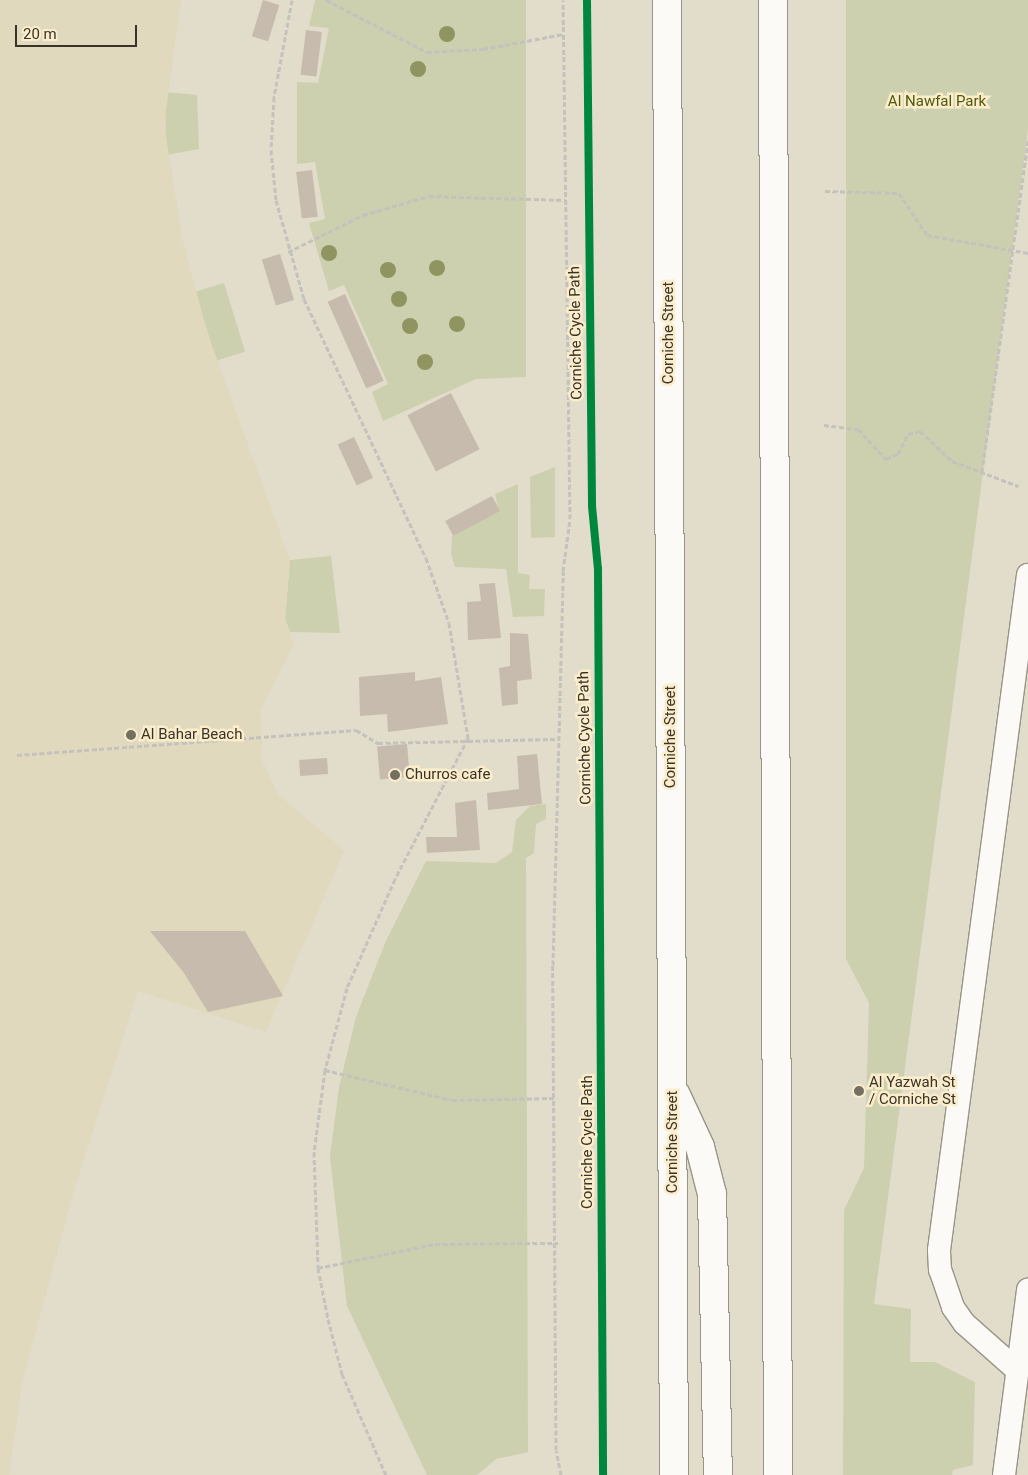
<!DOCTYPE html>
<html>
<head>
<meta charset="utf-8">
<style>
  body { margin:0 }
  #map { position:relative; width:1028px; height:1475px; overflow:hidden; background:#e2dcca; font-family:Roboto,sans-serif }
  div>[style] { position:absolute }
  [style*='--x'] { left:calc(var(--x)*1px); top:calc(var(--y)*1px); width:calc(var(--w)*1px); rotate:calc(var(--a)*1deg) }
  .green>* { inset:0; background:#cdd0ae; transform-origin:0 0 }
  .sand>* { inset:0; background:#e1d9bd }
  .building>* { inset:0; background:#c7bbad; transform-origin:0 0 }
  .path>* { height:3px; margin-top:-1.5px; transform-origin:0; background:repeating-linear-gradient(90deg,#c4c2bc 0 5px,transparent 0 7.5px) }
  .roads { filter:drop-shadow(1px 0 #999486) drop-shadow(-1px 0 #999486) drop-shadow(0 1px #999486) drop-shadow(0 -1px #999486) }
  .service>* { height:22px; margin:-11px; padding:0 11px; transform-origin:11px; border-radius:11px; background:#fbfaf7 }
  .secondary>* { height:28px; margin:-14px; padding:0 14px; transform-origin:14px; border-radius:14px; background:#fbfaf7 }
  .cycleway>* { height:8px; margin:-4px; padding:0 4px; transform-origin:4px; border-radius:4px; background:#00873e }
  .trees>* { width:16px; height:16px; margin:-8px; border-radius:50%; background:#909460 }
  .dots>* { width:14px; height:14px; translate:-50% -50%; box-sizing:border-box; border:2px solid #fbedcc; border-radius:50% }
  span { translate:-50% -50%; white-space:nowrap; text-align:center; line-height:1.15; -webkit-text-stroke:5px #fbedcc; paint-order:stroke }
  .park-label { font-size:15px; color:#4d5a09 }
  .street-label { font-size:15px; color:#393427 }
  .poi-label { font-size:15px; color:#393427 }
  .left { translate:0 -50%; text-align:left }
  .scale { position:absolute; left:15px; top:25px; width:122px; height:22px; box-sizing:border-box; border:2px solid #393427; border-top:0; padding-left:6px; font-size:15px; line-height:18px; white-space:nowrap; color:#393427; -webkit-text-stroke:4px #fbedcc; paint-order:stroke }
</style>
</head>
<body>
<div id="map">
  <div class="green">
    <div style="clip-path:polygon(315px 0,526px 0,526px 377px,476px 379px,383px 421px,372px 392px,388px 384px,344px 285px,329px 291px,309px 223px,325px 219px,315px 162px,297px 164px,297px 82px,318px 83px,329px 28px,309px 26px)"></div>
    <div style="clip-path:polygon(846px 0,1028px 0,1028px 129px,874px 1304px,911px 1309px,910px 1362px,935px 1362px,975px 1382px,973px 1465px,953px 1470px,952px 1475px,843px 1475px,844px 1210px,864px 1168px,869px 1003px,846px 959px)"></div>
    <div style="clip-path:polygon(165px 92px,197px 95px,199px 149px,166px 155px)"></div>
    <div style="left:224px;top:283px;width:72px;height:30px;rotate:73deg"></div>
    <div style="clip-path:polygon(555px 467px,555px 537px,531px 538px,530px 477px)"></div>
    <div style="clip-path:polygon(518px 484px,518px 573px,530px 575px,529px 589px,545px 589px,544px 616px,513px 617px,506px 569px,455px 567px,451px 554px,452px 536px,499px 511px,495px 494px)"></div>
    <div style="clip-path:polygon(331px 556px,340px 633px,290px 632px,285px 619px,290px 560px)"></div>
    <div style="clip-path:polygon(546px 804px,546px 819px,536px 824px,534px 853px,526px 858px,528px 1452px,496px 1459px,477px 1475px,427px 1475px,347px 1306px,330px 1157px,339px 1087px,356px 1017px,385px 943px,426px 861px,496px 863px,512px 852px,516px 820px,530px 806px)"></div>
  </div>
  <div class="sand">
    <div style="clip-path:polygon(0 0,181px 0,164px 125px,183px 242px,207px 332px,290px 560px,285px 618px,294px 645px,261px 710px,262px 760px,278px 794px,344px 851px,266px 1032px,138px 991px,75px 1187px,22px 1383px,9px 1475px,0 1475px)"></div>
  </div>
  <div class="building">
    <div style="left:263px;top:0;width:17px;height:38px;rotate:17deg"></div>
    <div style="left:306px;top:30px;width:16px;height:45px;rotate:7deg"></div>
    <div style="left:312px;top:170px;width:47px;height:16px;rotate:83deg"></div>
    <div style="left:280px;top:254px;width:48px;height:19px;rotate:73deg"></div>
    <div style="left:345px;top:294px;width:95px;height:19px;rotate:66deg"></div>
    <div style="left:451px;top:393px;width:63px;height:49px;rotate:63deg"></div>
    <div style="left:354px;top:437px;width:45px;height:18px;rotate:65deg"></div>
    <div style="left:492px;top:496px;width:17px;height:53px;rotate:62deg"></div>
    <div style="clip-path:polygon(495px 583px,501px 638px,468px 640px,467px 602px,481px 601px,479px 584px)"></div>
    <div style="clip-path:polygon(510px 633px,528px 634px,532px 679px,517px 681px,518px 704px,502px 706px,499px 668px,510px 666px)"></div>
    <div style="clip-path:polygon(415px 672px,415px 681px,441px 677px,448px 724px,388px 732px,387px 714px,360px 716px,359px 677px)"></div>
    <div style="left:407px;top:744px;width:33px;height:30px;rotate:85deg"></div>
    <div style="clip-path:polygon(537px 754px,542px 804px,488px 810px,487px 793px,519px 789px,517px 756px)"></div>
    <div style="left:327px;top:758px;width:16px;height:28px;rotate:86deg"></div>
    <div style="clip-path:polygon(476px 800px,480px 850px,427px 853px,426px 837px,457px 837px,455px 803px)"></div>
    <div style="clip-path:polygon(150px 931px,245px 931px,283px 996px,208px 1012px,184px 973px)"></div>
  </div>
  <div class="path">
    <div style="--x:292;--y:0;--w:99;--a:100.5"></div>
    <div style="--x:274;--y:97;--w:53;--a:93.2"></div>
    <div style="--x:271;--y:150;--w:50;--a:84.3"></div>
    <div style="--x:276;--y:200;--w:103;--a:74.2"></div>
    <div style="--x:304;--y:299;--w:286;--a:64.8"></div>
    <div style="--x:426;--y:558;--w:69;--a:70.5"></div>
    <div style="--x:449;--y:623;--w:117;--a:80.6"></div>
    <div style="--x:468;--y:738;--w:159;--a:117.4"></div>
    <div style="--x:395;--y:879;--w:119;--a:113.8"></div>
    <div style="--x:347;--y:988;--w:85;--a:105"></div>
    <div style="--x:325;--y:1070;--w:83;--a:97.6"></div>
    <div style="--x:314;--y:1152;--w:116;--a:88"></div>
    <div style="--x:318;--y:1268;--w:52;--a:78.9"></div>
    <div style="--x:328;--y:1319;--w:57;--a:75.7"></div>
    <div style="--x:342;--y:1374;--w:110;--a:66.5"></div>
    <div style="--x:326;--y:0;--w:114;--a:27.2"></div>
    <div style="--x:427;--y:52;--w:56;--a:-3.1"></div>
    <div style="--x:483;--y:49;--w:82;--a:-10.5"></div>
    <div style="--x:825;--y:191;--w:74;--a:1.5"></div>
    <div style="--x:899;--y:193;--w:50;--a:56.3"></div>
    <div style="--x:927;--y:235;--w:103;--a:10.1"></div>
    <div style="--x:288;--y:252;--w:84;--a:-26.3"></div>
    <div style="--x:363;--y:215;--w:69;--a:-16.1"></div>
    <div style="--x:429;--y:196;--w:137;--a:1.7"></div>
    <div style="--x:824;--y:425;--w:34;--a:7"></div>
    <div style="--x:858;--y:429;--w:41;--a:47"></div>
    <div style="--x:886;--y:459;--w:13;--a:-23"></div>
    <div style="--x:898;--y:454;--w:22;--a:-63"></div>
    <div style="--x:908;--y:434;--w:12;--a:-14"></div>
    <div style="--x:920;--y:431;--w:44;--a:43.2"></div>
    <div style="--x:952;--y:461;--w:71;--a:20.7"></div>
    <div style="--x:982;--y:472;--w:336;--a:-82.1"></div>
    <div style="--x:17;--y:755;--w:340;--a:-4.2"></div>
    <div style="--x:356;--y:730;--w:26;--a:31"></div>
    <div style="--x:378;--y:743;--w:180;--a:-1.3"></div>
    <div style="--x:325;--y:1070;--w:130;--a:13.3"></div>
    <div style="--x:452;--y:1100;--w:103;--a:-1.1"></div>
    <div style="--x:318;--y:1268;--w:119;--a:-11.6"></div>
    <div style="--x:435;--y:1244;--w:123;--a:-0.5"></div>
    <div style="--x:561;--y:1475;--w:25;--a:-101"></div>
    <div style="--x:556;--y:1450;--w:485;--a:-90.4"></div>
    <div style="--x:553;--y:965;--w:394;--a:-88.5"></div>
    <div style="--x:563;--y:571;--w:52;--a:-82.3"></div>
    <div style="--x:570;--y:519;--w:519;--a:-90.77"></div>
  </div>
  <div class="roads">
    <div class="service">
      <div style="--x:1018;--y:1371;--w:72;--a:-138.4"></div>
      <div style="--x:964;--y:1323;--w:19;--a:-125"></div>
      <div style="--x:953;--y:1307;--w:39;--a:-109"></div>
      <div style="--x:940;--y:1270;--w:20;--a:-93"></div>
      <div style="--x:939;--y:1250;--w:681;--a:-82.49"></div>
      <div style="--x:1004;--y:1475;--w:187;--a:-82.6"></div>
    </div>
    <div class="secondary">
      <div style="--x:667;--y:0;--w:1475;--a:89.73"></div>
      <div style="--x:773;--y:0;--w:1475;--a:89.81"></div>
      <div style="--x:676;--y:1095;--w:57;--a:65.2"></div>
      <div style="--x:700;--y:1147;--w:49;--a:75.7"></div>
      <div style="--x:712;--y:1194;--w:281;--a:88.8"></div>
    </div>
  </div>
  <div class="cycleway">
    <div style="--x:587;--y:0;--w:506;--a:89.43"></div>
    <div style="--x:592;--y:506;--w:63;--a:84.6"></div>
    <div style="--x:598;--y:569;--w:906;--a:89.68"></div>
  </div>
  <div class="trees">
    <div style="left:447px;top:34px"></div>
    <div style="left:418px;top:69px"></div>
    <div style="left:329px;top:253px"></div>
    <div style="left:437px;top:268px"></div>
    <div style="left:388px;top:270px"></div>
    <div style="left:399px;top:299px"></div>
    <div style="left:457px;top:324px"></div>
    <div style="left:410px;top:326px"></div>
    <div style="left:425px;top:362px"></div>
  </div>
  <div class="dots">
    <div style="left:131px;top:735px;background:#746f60"></div>
    <div style="left:395px;top:775px;background:#746f60"></div>
    <div style="left:859px;top:1091px;background:#746f60"></div>
  </div>
  <div class="park-label">
    <span style="left:937px;top:102px">Al Nawfal Park</span>
  </div>
  <div class="street-label">
    <span style="left:576px;top:333px;rotate:-91deg">Corniche Cycle Path</span>
    <span style="left:669px;top:333px;rotate:-90deg">Corniche Street</span>
    <span style="left:671px;top:737px;rotate:-90deg">Corniche Street</span>
    <span style="left:585px;top:738px;rotate:-91deg">Corniche Cycle Path</span>
    <span style="left:588px;top:1142px;rotate:-90deg">Corniche Cycle Path</span>
    <span style="left:673px;top:1142px;rotate:-90deg">Corniche Street</span>
  </div>
  <div class="poi-label">
    <span class="left" style="left:141px;top:735px">Al Bahar Beach</span>
    <span class="left" style="left:405px;top:775px">Churros cafe</span>
    <span class="left" style="left:869px;top:1091px">Al Yazwah St<br>/ Corniche St</span>
  </div>
  <div class="scale">20 m</div>
</div>
</body>
</html>
